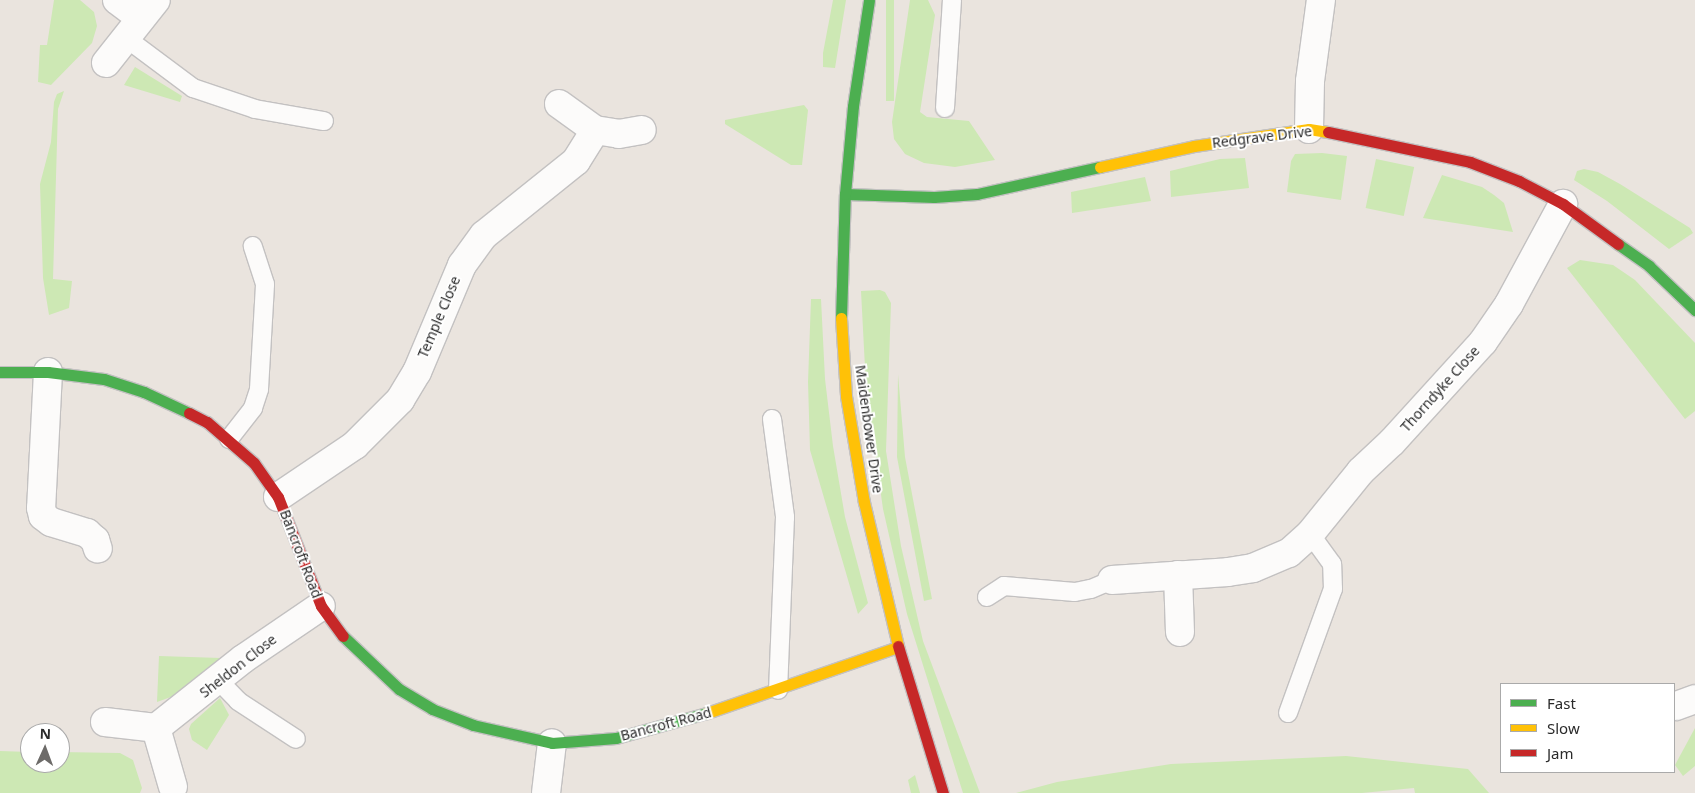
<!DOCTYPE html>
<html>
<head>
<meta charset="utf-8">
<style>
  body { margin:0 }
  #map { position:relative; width:1695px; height:793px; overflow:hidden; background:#eae4de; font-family:"Noto Sans",sans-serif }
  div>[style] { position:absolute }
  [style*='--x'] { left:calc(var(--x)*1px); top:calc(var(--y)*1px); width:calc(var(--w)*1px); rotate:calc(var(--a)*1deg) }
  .green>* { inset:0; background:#cde8b4; transform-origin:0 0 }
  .roads { filter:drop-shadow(1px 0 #c3c1c1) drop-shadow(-1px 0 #c3c1c1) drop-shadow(0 1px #c3c1c1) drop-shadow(0 -1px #c3c1c1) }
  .lane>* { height:18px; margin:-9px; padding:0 9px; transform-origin:9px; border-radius:9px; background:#fcfbfa }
  .street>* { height:28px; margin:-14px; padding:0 14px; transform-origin:14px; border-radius:14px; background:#fcfbfa }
  .fast>* { height:11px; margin:-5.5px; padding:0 5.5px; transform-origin:5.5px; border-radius:5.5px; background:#4caf50 }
  .slow>* { height:11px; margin:-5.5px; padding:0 5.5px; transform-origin:5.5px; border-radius:5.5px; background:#ffc107 }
  .jam>* { height:11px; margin:-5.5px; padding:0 5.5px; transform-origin:5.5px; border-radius:5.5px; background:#c62828 }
  span { translate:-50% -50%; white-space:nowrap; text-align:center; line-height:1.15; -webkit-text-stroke:4px #fff; paint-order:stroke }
  .street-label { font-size:14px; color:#2a2a2a }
  .legend { position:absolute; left:1500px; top:683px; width:175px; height:90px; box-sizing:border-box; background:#fff; border:1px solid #aaa; margin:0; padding:6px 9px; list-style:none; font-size:15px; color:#2a2a2a }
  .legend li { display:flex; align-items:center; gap:10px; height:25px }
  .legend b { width:25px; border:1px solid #aaa }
  .north { position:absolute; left:20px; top:723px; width:50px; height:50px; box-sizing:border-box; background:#fff; border:1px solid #aaa; border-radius:50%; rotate:2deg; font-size:14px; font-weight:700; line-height:20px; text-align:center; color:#2a2a2a }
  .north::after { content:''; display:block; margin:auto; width:18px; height:22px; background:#6d6b69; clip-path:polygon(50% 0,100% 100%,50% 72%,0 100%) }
</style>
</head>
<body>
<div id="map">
  <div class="green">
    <div style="clip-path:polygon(54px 0,80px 0,94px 12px,97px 26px,92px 43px,51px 85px,38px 82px,40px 45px,47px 45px)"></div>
    <div style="clip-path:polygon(833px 0,846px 0,835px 68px,823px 67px,823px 53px)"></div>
    <div style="left:886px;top:0;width:8px;height:101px"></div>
    <div style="clip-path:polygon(910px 0,928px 0,935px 15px,920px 112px,927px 117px,969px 121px,995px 160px,955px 167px,924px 163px,905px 154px,894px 139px,892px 122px)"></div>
    <div style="clip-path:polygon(135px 67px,182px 96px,180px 102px,124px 85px)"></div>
    <div style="clip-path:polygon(64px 91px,58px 109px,53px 279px,72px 281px,69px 308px,49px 315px,43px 278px,40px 184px,51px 142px,54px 102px,57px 94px)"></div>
    <div style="clip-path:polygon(804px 105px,808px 110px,802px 165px,791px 165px,725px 124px,725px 120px)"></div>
    <div style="clip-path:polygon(1322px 153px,1347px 156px,1341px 200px,1287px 192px,1291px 161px,1295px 154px)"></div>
    <div style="clip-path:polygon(1245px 158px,1249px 188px,1171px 197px,1170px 171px,1220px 159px)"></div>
    <div style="left:1376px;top:159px;width:39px;height:50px;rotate:12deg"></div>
    <div style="clip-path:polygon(1584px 169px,1598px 172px,1620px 184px,1690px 228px,1693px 233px,1669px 249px,1607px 201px,1574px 180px,1577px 171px)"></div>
    <div style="clip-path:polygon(1442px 175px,1482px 187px,1494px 195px,1504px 203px,1513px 232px,1423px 218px)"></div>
    <div style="clip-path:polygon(1145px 177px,1151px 201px,1072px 213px,1071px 192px)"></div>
    <div style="clip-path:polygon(1580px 260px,1613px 265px,1635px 280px,1695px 343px,1695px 411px,1685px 419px,1567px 268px)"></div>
    <div style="clip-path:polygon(880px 290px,885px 292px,891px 303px,886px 451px,901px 546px,923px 641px,980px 793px,963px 793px,907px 614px,883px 509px,866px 387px,861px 291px)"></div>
    <div style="clip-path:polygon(811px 299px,821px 299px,825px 379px,833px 446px,845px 517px,868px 603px,858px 614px,810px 450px,808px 382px)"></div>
    <div style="clip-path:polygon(898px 374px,905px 457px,932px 599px,924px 601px,897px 457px)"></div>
    <div style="clip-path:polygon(159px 656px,221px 658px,179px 694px,157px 702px)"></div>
    <div style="clip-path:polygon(220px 698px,229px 715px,207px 750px,192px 740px,189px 729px,191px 724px)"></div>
    <div style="clip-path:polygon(1695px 728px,1695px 766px,1683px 776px,1675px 765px)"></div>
    <div style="clip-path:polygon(0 751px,30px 752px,30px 763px,60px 763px,60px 752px,120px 753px,133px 760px,142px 788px,140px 793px,0 793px)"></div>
    <div style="clip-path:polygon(1346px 756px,1468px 769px,1489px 793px,1415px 793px,1414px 788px,1362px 793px,1016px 793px,1057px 782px,1171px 764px)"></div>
    <div style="clip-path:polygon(915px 775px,920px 793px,911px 793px,908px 780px)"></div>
  </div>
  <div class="roads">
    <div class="lane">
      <div style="--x:126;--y:38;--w:84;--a:36.7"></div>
      <div style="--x:193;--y:88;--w:65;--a:18.7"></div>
      <div style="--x:255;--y:109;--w:70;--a:9.9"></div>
      <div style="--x:945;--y:108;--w:108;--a:-86.3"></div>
      <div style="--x:772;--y:419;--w:99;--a:82.4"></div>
      <div style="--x:785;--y:517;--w:173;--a:92.3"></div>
      <div style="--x:229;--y:439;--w:39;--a:-52"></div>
      <div style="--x:253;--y:408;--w:20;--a:-72"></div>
      <div style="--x:259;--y:389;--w:105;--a:-86.7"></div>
      <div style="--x:265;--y:284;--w:40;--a:-108"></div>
      <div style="--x:987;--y:597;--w:20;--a:-33"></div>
      <div style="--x:1004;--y:586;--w:71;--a:4.8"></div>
      <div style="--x:1075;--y:592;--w:16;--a:-11"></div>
      <div style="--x:1091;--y:589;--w:23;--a:-23"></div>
      <div style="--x:218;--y:680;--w:29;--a:46"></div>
      <div style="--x:238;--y:701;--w:69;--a:33.2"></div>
      <div style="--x:1288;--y:713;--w:132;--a:-70.1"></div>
      <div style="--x:1333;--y:589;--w:25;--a:-92"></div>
      <div style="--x:1332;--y:564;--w:37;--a:-126"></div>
    </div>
    <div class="street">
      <div style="--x:117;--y:0;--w:30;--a:37"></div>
      <div style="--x:106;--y:63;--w:80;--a:-51.6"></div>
      <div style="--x:559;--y:104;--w:44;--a:35.8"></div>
      <div style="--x:595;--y:130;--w:24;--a:9"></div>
      <div style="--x:619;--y:134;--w:23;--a:-10"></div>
      <div style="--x:1309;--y:129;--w:48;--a:-88.8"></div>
      <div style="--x:1310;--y:81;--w:82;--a:-82.3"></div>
      <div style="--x:48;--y:372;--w:136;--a:92.9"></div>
      <div style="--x:41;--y:508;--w:8;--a:76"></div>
      <div style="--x:43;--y:516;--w:10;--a:37"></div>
      <div style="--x:51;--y:522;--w:38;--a:17"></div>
      <div style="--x:87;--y:533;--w:11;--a:41"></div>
      <div style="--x:95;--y:540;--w:9;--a:72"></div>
      <div style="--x:278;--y:497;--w:93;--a:-34"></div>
      <div style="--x:355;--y:445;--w:64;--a:-45"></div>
      <div style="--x:400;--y:400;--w:33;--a:-59"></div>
      <div style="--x:417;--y:372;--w:116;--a:-67.2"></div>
      <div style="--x:462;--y:265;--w:37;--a:-54"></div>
      <div style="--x:484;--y:235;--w:118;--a:-38.8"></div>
      <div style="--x:576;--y:161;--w:36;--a:-58"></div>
      <div style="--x:1178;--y:575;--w:57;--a:88"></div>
      <div style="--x:1112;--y:580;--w:116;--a:-3.9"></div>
      <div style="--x:1228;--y:572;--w:25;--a:-9"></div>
      <div style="--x:1253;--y:568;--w:39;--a:-23"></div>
      <div style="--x:1289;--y:553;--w:28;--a:-42"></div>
      <div style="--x:1310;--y:534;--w:81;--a:-51"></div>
      <div style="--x:1361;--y:471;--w:42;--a:-43.1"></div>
      <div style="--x:1392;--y:442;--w:135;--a:-47.7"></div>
      <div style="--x:1483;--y:342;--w:46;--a:-55.6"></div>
      <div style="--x:1509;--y:304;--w:114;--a:-61.6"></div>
      <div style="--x:1676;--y:706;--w:20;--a:-20"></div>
      <div style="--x:105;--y:722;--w:51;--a:6.7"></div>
      <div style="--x:156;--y:728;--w:111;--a:-38.4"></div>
      <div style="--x:243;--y:659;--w:94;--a:-34.2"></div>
      <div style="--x:156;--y:728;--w:61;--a:73.9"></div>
      <div style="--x:546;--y:793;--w:50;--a:-83.2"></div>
    </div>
    <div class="fast">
      <div style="--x:845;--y:194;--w:89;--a:1.9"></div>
      <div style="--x:934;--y:197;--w:43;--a:-4"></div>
      <div style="--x:977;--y:194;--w:126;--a:-12.4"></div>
      <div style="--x:1618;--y:244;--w:38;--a:35"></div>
      <div style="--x:1649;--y:266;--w:64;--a:43.7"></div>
      <div style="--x:841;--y:318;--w:124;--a:-88.2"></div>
      <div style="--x:845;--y:194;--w:88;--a:-84.8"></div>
      <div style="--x:853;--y:106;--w:107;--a:-81.4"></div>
      <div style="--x:0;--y:372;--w:48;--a:0"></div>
      <div style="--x:48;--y:372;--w:56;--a:7.1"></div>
      <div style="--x:104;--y:379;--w:42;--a:18"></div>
      <div style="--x:144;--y:392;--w:50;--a:25"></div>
      <div style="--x:343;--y:636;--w:77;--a:43.4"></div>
      <div style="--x:399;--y:689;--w:39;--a:31"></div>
      <div style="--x:432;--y:709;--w:44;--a:21.3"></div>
      <div style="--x:473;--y:725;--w:81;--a:12.8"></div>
      <div style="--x:552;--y:743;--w:64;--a:-4.5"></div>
      <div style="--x:616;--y:738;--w:94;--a:-15.4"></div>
    </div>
    <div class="slow">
      <div style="--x:1100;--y:167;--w:96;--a:-12.6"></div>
      <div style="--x:1194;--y:146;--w:116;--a:-8.4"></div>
      <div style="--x:1309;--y:129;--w:19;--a:9"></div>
      <div style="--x:841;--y:318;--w:78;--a:86.3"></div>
      <div style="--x:846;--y:396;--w:108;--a:80.4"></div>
      <div style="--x:864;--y:502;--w:148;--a:76.7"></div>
      <div style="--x:707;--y:713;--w:202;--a:-19.1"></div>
    </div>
    <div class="jam">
      <div style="--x:1328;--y:132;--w:145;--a:11.9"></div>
      <div style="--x:1470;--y:162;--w:53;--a:21.2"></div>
      <div style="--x:1519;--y:181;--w:50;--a:27.6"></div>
      <div style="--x:1563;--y:204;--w:68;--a:36"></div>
      <div style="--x:189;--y:413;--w:20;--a:27"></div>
      <div style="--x:207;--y:422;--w:62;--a:41.1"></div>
      <div style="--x:254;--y:463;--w:42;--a:54.8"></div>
      <div style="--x:278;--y:497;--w:117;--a:68.5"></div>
      <div style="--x:321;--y:606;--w:37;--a:54"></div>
      <div style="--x:898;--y:646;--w:154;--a:73"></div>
    </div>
  </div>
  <div class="street-label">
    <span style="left:1262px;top:137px;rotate:-7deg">Redgrave Drive</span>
    <span style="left:439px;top:317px;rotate:-67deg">Temple Close</span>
    <span style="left:1440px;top:389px;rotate:-48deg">Thorndyke Close</span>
    <span style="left:869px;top:429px;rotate:82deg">Maidenbower Drive</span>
    <span style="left:301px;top:554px;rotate:69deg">Bancroft Road</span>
    <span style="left:238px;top:666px;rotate:-38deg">Sheldon Close</span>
    <span style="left:666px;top:724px;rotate:-15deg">Bancroft Road</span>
  </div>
  <ul class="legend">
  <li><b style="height:6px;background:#4caf50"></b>Fast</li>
  <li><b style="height:6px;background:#ffc107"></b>Slow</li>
  <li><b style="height:6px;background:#c62828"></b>Jam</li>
  </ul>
  <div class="north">N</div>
</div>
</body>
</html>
